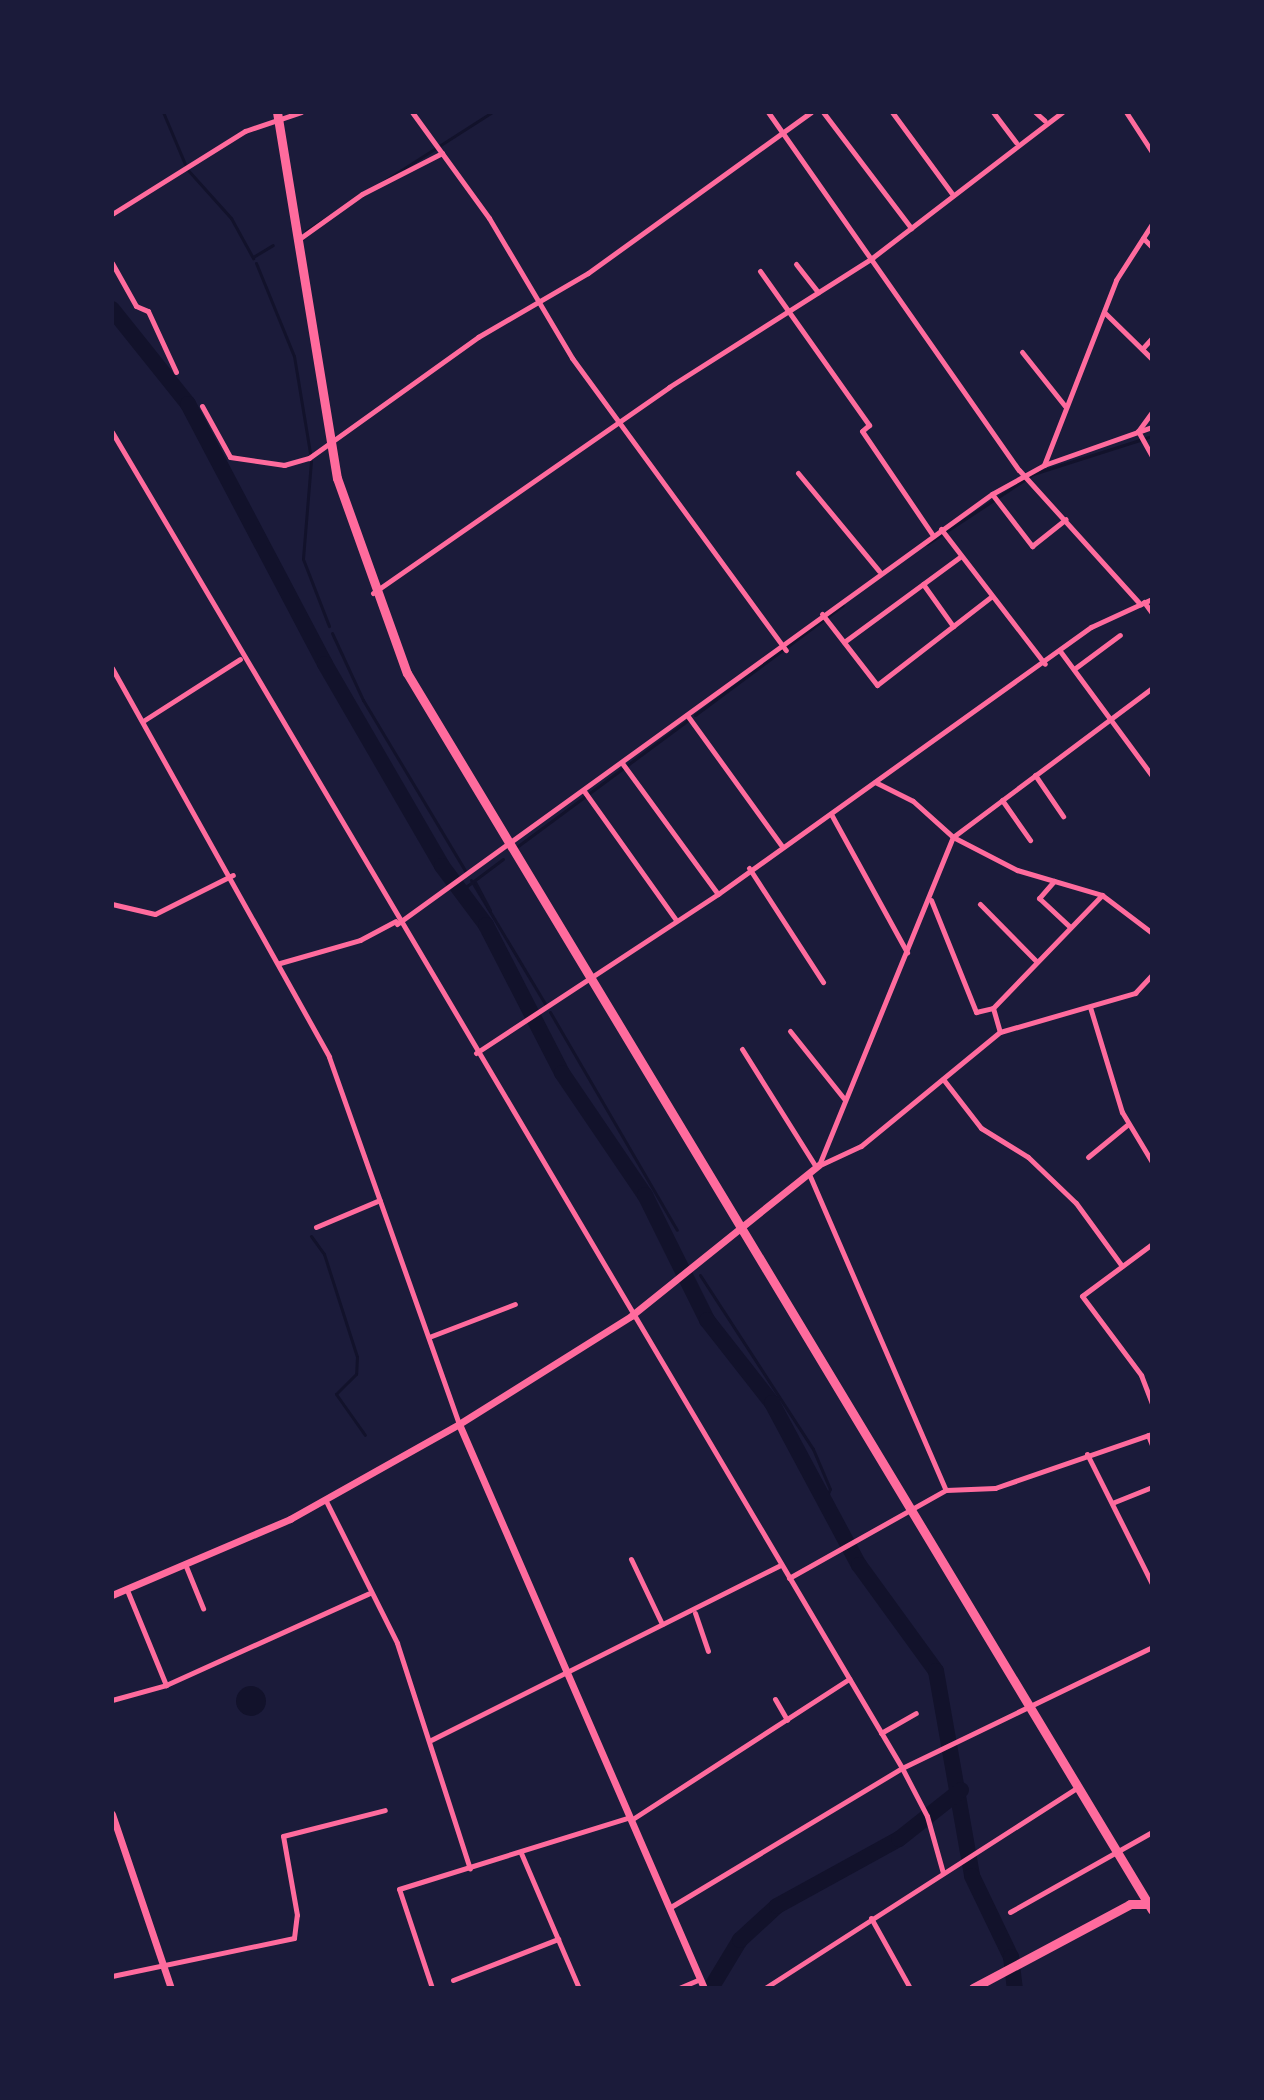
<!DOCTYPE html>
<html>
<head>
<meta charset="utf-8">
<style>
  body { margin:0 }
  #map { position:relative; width:1264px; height:2100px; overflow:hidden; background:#1b1b3a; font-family:Mulish,sans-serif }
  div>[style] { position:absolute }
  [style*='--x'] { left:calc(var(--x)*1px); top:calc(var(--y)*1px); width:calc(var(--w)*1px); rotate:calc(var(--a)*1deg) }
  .water>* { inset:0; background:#12122b }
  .round { border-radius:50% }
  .stream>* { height:3px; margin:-1.5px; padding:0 1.5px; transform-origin:1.5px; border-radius:1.5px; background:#12122b }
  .river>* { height:16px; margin:-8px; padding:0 8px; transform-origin:8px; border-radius:8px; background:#12122b }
  .minor>* { height:5px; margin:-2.5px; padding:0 2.5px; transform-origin:2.5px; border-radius:2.5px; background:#ff6b9d }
  .tertiary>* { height:7px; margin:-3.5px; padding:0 3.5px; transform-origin:3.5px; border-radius:3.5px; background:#ff6b9d }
  .trunk>* { height:9px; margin:-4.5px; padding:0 4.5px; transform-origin:4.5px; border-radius:4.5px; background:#ff6b9d }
  span { translate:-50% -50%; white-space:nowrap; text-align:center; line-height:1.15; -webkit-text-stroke:7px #1b1b3a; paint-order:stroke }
  .frame { position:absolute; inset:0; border:114px solid #1b1b3a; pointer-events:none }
</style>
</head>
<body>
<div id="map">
  <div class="water">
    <div class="round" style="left:236px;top:1686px;width:30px;height:30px"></div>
  </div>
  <div class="stream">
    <div style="--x:163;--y:112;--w:56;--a:67.1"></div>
    <div style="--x:187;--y:169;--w:66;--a:48.1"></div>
    <div style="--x:231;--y:218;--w:46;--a:61.2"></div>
    <div style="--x:306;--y:231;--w:221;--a:-32.6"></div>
    <div style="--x:253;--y:257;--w:23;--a:-31"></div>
    <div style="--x:256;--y:263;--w:100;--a:67.8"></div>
    <div style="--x:294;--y:356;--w:98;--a:80.6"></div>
    <div style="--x:311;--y:461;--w:98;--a:94.7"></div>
    <div style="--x:303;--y:559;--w:72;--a:68.8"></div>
    <div style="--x:927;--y:544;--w:127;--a:-33.4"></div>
    <div style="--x:1033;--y:474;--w:125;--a:-17.7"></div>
    <div style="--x:332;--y:633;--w:74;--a:65.2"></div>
    <div style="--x:363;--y:700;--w:200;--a:59.1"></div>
    <div style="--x:695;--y:715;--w:184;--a:-36.6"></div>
    <div style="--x:518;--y:846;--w:210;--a:-36.5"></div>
    <div style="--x:471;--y:880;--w:148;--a:59.1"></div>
    <div style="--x:475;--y:882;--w:32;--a:62"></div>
    <div style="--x:459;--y:892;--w:55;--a:-36.9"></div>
    <div style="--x:550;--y:1012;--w:252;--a:59.8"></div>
    <div style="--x:311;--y:1236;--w:22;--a:54"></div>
    <div style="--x:324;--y:1254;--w:108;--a:72.2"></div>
    <div style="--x:357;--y:1357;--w:17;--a:93"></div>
    <div style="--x:356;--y:1374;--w:28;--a:135"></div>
    <div style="--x:336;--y:1394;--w:50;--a:54.7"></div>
    <div style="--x:700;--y:1275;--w:207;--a:57"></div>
    <div style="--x:813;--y:1449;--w:43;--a:67"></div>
    <div style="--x:830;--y:1489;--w:10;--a:114"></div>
  </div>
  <div class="river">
    <div style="--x:112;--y:309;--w:122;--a:51.3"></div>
    <div style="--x:188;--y:404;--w:294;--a:62.2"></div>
    <div style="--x:325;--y:664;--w:233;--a:59.9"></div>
    <div style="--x:442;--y:866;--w:74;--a:53.3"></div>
    <div style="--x:486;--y:925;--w:166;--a:62.8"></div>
    <div style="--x:562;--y:1073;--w:148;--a:55.8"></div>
    <div style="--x:645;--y:1195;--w:140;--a:63.6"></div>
    <div style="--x:707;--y:1320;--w:105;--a:51.9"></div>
    <div style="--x:772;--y:1403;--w:184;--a:61.8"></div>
    <div style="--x:859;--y:1565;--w:131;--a:54"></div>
    <div style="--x:936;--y:1671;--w:208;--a:80"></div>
    <div style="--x:972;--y:1876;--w:90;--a:64.3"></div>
    <div style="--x:1011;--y:1957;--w:31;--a:83"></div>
    <div style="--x:711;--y:1988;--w:56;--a:-58.9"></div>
    <div style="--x:740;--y:1940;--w:50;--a:-42.6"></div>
    <div style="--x:777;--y:1906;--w:139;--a:-28.8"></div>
    <div style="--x:899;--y:1839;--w:79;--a:-38.3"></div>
  </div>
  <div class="minor">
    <div style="--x:412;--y:112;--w:131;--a:54"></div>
    <div style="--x:489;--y:218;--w:163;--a:59.3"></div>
    <div style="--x:572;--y:358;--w:362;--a:53.8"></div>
    <div style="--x:768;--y:112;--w:437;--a:55"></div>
    <div style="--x:1019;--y:470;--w:181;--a:47.9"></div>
    <div style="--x:823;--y:112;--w:146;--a:52.8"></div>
    <div style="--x:892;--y:112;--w:103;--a:53.7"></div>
    <div style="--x:993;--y:112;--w:38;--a:53"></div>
    <div style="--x:1035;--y:112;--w:13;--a:42"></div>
    <div style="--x:1126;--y:112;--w:48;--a:57"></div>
    <div style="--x:112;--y:214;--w:157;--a:-32"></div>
    <div style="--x:245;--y:131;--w:59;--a:-18.7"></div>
    <div style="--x:1143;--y:238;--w:13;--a:45"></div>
    <div style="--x:299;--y:239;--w:77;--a:-35.5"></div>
    <div style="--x:362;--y:194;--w:90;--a:-27.1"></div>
    <div style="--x:112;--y:263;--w:49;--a:60.8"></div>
    <div style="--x:136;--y:306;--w:13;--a:23"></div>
    <div style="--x:148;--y:311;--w:67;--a:65.3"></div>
    <div style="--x:796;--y:264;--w:36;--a:52"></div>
    <div style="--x:760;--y:271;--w:189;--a:54.7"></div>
    <div style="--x:869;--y:425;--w:9;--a:139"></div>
    <div style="--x:862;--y:431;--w:125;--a:55.8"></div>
    <div style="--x:1104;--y:312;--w:67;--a:44.4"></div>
    <div style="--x:1142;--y:349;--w:15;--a:-48"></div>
    <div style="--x:1022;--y:352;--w:69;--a:51.5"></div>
    <div style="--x:202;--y:406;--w:58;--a:61.2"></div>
    <div style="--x:230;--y:457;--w:55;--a:8.4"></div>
    <div style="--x:284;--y:465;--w:26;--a:-16"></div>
    <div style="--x:309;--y:458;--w:208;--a:-35.6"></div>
    <div style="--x:478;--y:337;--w:127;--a:-30.2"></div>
    <div style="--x:588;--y:273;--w:275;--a:-35.8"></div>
    <div style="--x:1152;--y:412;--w:24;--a:126"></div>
    <div style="--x:1138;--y:431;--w:29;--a:61"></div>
    <div style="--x:112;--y:432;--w:1552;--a:59.4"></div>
    <div style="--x:902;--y:1768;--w:54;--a:62.5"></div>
    <div style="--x:927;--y:1816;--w:59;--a:74.3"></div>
    <div style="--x:1044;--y:465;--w:199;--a:-68.7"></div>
    <div style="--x:1116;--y:280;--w:67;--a:-57.3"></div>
    <div style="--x:798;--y:473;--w:127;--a:50.4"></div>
    <div style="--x:992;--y:494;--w:66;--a:52.4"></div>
    <div style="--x:1032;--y:546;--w:43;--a:-38.5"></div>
    <div style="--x:941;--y:529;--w:170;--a:52.4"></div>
    <div style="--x:923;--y:584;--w:52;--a:54.5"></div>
    <div style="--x:373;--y:593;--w:361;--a:-34.8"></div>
    <div style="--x:669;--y:387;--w:241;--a:-32.4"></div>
    <div style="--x:872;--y:258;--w:240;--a:-37.5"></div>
    <div style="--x:1144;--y:602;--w:14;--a:54"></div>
    <div style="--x:822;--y:614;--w:90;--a:52.2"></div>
    <div style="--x:877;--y:685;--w:145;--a:-37.7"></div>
    <div style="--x:844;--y:642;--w:145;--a:-36.3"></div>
    <div style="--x:1060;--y:651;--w:155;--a:53.6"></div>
    <div style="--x:112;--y:668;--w:445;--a:60.8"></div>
    <div style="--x:329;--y:1057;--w:389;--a:70.5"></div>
    <div style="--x:1074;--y:669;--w:57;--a:-36.5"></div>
    <div style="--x:687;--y:715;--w:162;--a:54.1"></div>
    <div style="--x:143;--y:721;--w:115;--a:-32.6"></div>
    <div style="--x:622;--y:763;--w:162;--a:53.8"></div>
    <div style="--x:1035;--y:775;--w:50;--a:55.7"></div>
    <div style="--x:875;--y:782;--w:42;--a:26.6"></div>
    <div style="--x:913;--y:801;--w:54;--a:42"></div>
    <div style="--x:953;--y:837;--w:72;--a:27.3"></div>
    <div style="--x:1017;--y:870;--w:89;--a:16.4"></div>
    <div style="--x:1102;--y:895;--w:63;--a:37.2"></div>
    <div style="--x:584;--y:791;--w:158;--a:54.5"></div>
    <div style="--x:1002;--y:800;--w:49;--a:55"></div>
    <div style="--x:831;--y:814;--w:158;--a:61.2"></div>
    <div style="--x:749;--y:868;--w:136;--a:57"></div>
    <div style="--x:1054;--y:881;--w:23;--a:131"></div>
    <div style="--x:1039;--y:898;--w:42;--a:43.1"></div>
    <div style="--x:931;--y:900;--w:121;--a:68.1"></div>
    <div style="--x:976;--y:1012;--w:17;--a:-13"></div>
    <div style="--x:993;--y:1008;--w:157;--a:-46"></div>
    <div style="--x:112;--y:904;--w:44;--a:13.1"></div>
    <div style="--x:155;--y:914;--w:87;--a:-26.6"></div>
    <div style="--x:980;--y:904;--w:80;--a:45.5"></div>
    <div style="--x:397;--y:924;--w:734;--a:-35.86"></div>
    <div style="--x:992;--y:494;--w:60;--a:-29.1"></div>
    <div style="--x:1044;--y:465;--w:114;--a:-19.4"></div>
    <div style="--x:280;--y:963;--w:83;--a:-16"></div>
    <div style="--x:360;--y:940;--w:40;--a:-28"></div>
    <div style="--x:1090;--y:1007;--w:110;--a:73.1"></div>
    <div style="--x:1122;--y:1112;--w:58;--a:59"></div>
    <div style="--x:993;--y:1008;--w:25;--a:74"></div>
    <div style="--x:790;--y:1031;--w:88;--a:51.4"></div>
    <div style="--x:742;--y:1049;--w:139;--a:57.9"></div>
    <div style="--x:476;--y:1053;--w:290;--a:-33.3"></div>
    <div style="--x:718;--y:894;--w:459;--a:-35.6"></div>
    <div style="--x:1091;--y:627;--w:67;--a:-24.7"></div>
    <div style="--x:943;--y:1079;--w:62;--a:52.2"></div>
    <div style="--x:981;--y:1128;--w:55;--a:31.7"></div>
    <div style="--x:1028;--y:1157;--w:66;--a:43.8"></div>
    <div style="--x:1076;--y:1203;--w:78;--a:53.9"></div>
    <div style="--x:1088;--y:1157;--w:50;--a:-39.4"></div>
    <div style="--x:819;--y:1165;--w:354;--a:-67.8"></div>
    <div style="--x:953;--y:837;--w:249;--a:-36.8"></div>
    <div style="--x:820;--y:1165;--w:45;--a:-24.9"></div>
    <div style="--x:861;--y:1146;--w:180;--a:-39.4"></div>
    <div style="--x:1000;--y:1032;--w:141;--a:-16.1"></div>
    <div style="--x:1135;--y:993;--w:25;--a:-47"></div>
    <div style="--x:809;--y:1174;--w:344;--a:66.6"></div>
    <div style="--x:316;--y:1227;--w:69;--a:-22.9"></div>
    <div style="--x:1152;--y:1244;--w:87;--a:143.4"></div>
    <div style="--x:1082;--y:1296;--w:99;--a:53.2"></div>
    <div style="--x:1141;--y:1375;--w:31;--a:69"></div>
    <div style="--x:429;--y:1337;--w:92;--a:-21"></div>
    <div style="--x:1148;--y:1435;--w:11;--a:68"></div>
    <div style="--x:1087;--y:1454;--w:145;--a:63.4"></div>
    <div style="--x:1152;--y:1475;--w:7;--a:90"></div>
    <div style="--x:325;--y:1499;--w:161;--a:63.4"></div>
    <div style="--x:397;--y:1643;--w:237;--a:72.1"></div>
    <div style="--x:1112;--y:1503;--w:43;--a:-21.8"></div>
    <div style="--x:631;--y:1559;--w:72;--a:64.5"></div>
    <div style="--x:185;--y:1564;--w:48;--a:67.8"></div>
    <div style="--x:789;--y:1578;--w:180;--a:-29.3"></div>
    <div style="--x:946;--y:1490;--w:49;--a:-2.3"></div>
    <div style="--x:995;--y:1488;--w:166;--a:-19"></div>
    <div style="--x:127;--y:1590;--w:103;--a:67.7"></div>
    <div style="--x:695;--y:1613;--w:40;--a:71.1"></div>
    <div style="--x:775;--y:1699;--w:24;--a:60"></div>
    <div style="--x:112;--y:1700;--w:56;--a:-15.5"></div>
    <div style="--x:166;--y:1685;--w:222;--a:-24.3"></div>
    <div style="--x:881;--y:1733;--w:40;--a:-29.7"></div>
    <div style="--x:431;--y:1740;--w:391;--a:-26.6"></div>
    <div style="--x:631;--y:1820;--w:260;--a:-32.9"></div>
    <div style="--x:521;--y:1853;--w:147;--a:66.8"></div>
    <div style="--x:669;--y:1908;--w:272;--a:-31"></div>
    <div style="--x:902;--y:1768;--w:278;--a:-25.8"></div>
    <div style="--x:1010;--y:1912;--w:163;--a:-29.4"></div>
    <div style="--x:871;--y:1918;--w:80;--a:60.9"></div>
    <div style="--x:112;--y:1976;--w:186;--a:-11.8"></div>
    <div style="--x:294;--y:1938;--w:23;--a:-83"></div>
    <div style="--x:297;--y:1915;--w:80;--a:-100"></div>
    <div style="--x:283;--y:1836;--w:105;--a:-14.3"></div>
    <div style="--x:453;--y:1980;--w:113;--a:-21.3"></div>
    <div style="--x:432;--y:1988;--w:104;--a:-108.4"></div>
    <div style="--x:399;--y:1889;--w:242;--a:-17.3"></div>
    <div style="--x:679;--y:1988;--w:23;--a:-23"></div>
    <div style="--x:765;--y:1988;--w:371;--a:-32.7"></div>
  </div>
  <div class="tertiary">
    <div style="--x:459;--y:1424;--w:615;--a:66.52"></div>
    <div style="--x:112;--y:1595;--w:194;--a:-23.1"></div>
    <div style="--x:290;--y:1519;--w:194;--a:-29.3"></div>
    <div style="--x:459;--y:1424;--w:203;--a:-32.1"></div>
    <div style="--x:631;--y:1316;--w:241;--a:-38.8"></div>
    <div style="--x:112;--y:1814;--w:184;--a:71.3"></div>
  </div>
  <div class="trunk">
    <div style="--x:277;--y:112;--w:371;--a:80.7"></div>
    <div style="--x:337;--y:478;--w:207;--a:70.3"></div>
    <div style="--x:407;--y:673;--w:1444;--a:58.94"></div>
    <div style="--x:973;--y:1988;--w:178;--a:-28.1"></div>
    <div style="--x:1130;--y:1904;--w:18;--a:0"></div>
  </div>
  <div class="frame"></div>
</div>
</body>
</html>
